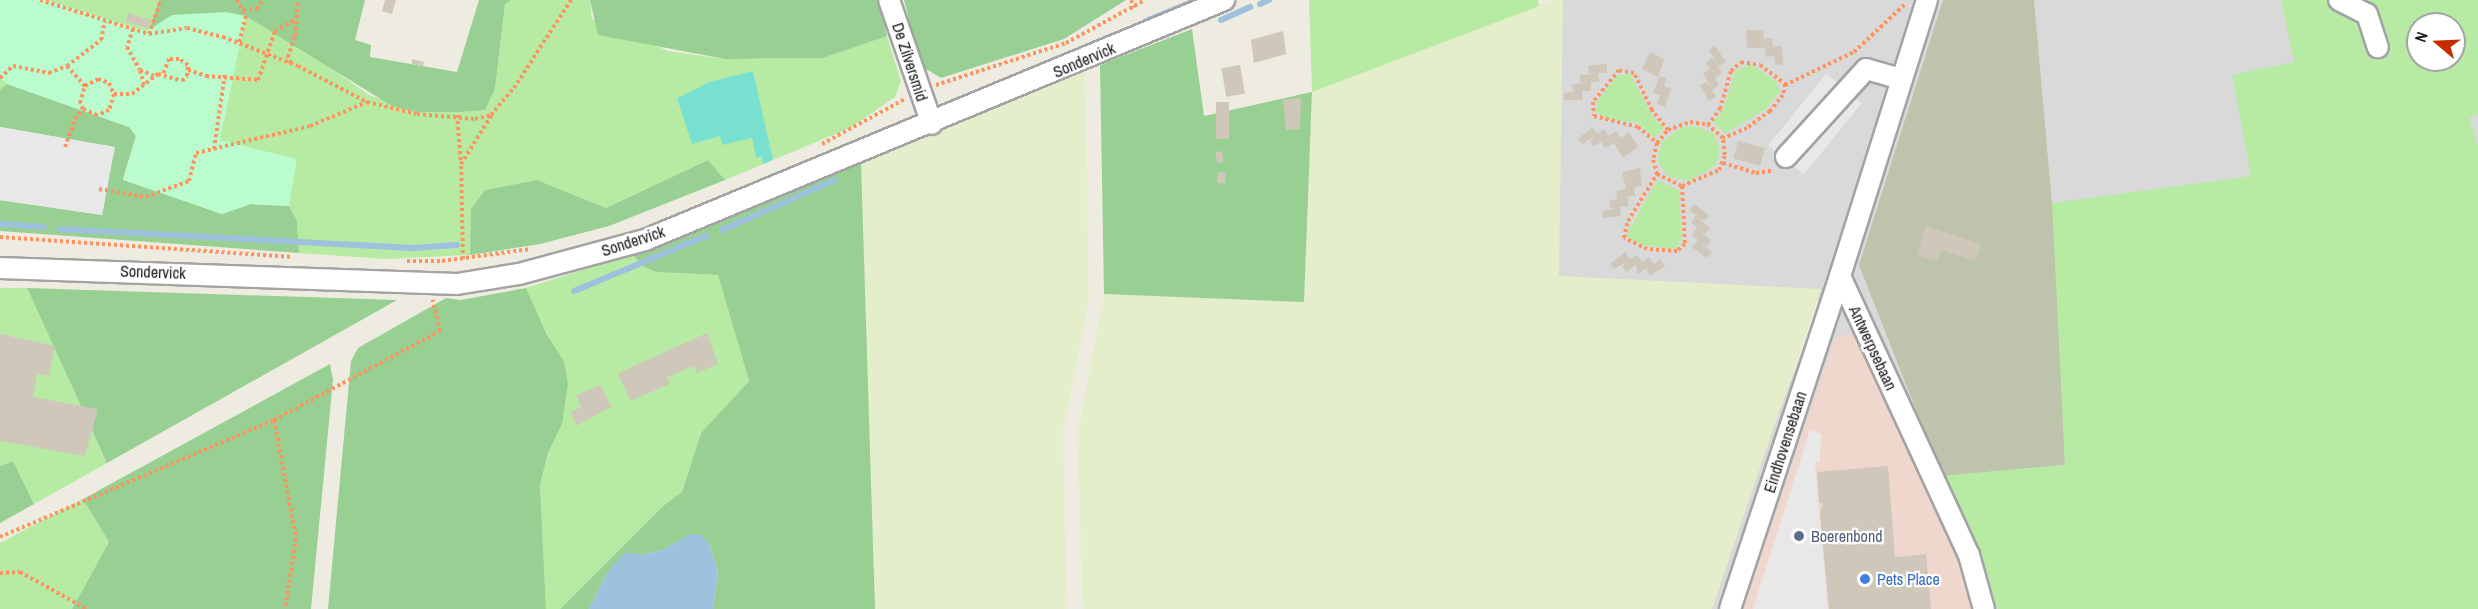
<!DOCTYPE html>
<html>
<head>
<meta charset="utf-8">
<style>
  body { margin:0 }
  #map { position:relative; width:2478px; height:609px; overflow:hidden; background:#eeece1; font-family:"Archivo Narrow",sans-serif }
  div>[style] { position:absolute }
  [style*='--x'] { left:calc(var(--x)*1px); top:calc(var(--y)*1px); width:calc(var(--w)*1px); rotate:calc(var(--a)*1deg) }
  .residential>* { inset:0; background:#dad9d9 }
  .commercial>* { inset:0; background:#f0d7ce }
  .construction>* { inset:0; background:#bec3ac }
  .farmland>* { inset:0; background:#e4eeca }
  .grass>* { inset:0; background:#b7eba3 }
  .forest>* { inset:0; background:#98cf93 }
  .park>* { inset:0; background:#bafccd }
  .pitch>* { inset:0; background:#7ae1d0 }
  .parking>* { inset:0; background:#e8e8e8; transform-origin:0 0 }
  .water>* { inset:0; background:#9ec2de }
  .stream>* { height:6px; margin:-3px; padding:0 3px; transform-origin:3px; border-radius:3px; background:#9ec2de }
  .building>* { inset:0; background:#cec7ba; transform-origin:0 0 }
  .path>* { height:4px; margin-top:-2px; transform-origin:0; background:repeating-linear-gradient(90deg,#ff9360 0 3px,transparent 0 6px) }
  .roads { filter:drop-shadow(2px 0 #a3a3a3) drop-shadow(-2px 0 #a3a3a3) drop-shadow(0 2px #a3a3a3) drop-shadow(0 -2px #a3a3a3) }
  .minor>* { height:20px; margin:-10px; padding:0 10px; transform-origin:10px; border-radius:10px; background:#fff }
  .dots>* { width:16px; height:16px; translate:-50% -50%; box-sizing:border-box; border:3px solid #fff; border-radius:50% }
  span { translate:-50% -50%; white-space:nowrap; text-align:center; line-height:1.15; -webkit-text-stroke:4.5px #fff; paint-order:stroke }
  .street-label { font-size:16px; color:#1c1c1c }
  .service-label { font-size:16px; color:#4e5e75 }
  .left { translate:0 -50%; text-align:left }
  .shop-label { font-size:16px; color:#366cbe }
  .north { position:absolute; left:2406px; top:12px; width:60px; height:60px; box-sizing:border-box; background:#fff; border:2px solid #a4a4a4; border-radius:50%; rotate:289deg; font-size:16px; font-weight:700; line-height:24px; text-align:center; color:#1c1c1c }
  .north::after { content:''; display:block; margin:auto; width:21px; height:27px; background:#c72b00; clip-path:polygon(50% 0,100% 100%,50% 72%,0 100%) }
</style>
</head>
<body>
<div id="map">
  <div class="residential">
    <div style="clip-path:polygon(evenodd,1551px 0,2478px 0,2478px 609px,1701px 609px,1822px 301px,1545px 283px,1554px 8px,1551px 0,2418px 24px,2454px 24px,2454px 60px,2418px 60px,2418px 24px)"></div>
  </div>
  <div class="commercial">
    <div style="clip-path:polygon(1847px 334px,1857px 337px,1966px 579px,1973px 609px,1743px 609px,1835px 338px)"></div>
  </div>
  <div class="construction">
    <div style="clip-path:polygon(1943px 0,2034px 0,2056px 250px,2065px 465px,1942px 476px,1859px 265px)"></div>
  </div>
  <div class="farmland">
    <div style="clip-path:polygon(1553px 0,1563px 0,1559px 276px,1821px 289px,1712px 609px,1083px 609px,1077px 437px,1104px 294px,1304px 302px,1312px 92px)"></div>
    <div style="clip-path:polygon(1085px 72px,1089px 301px,1063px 432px,1067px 609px,875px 609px,861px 162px)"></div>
  </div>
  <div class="grass">
    <div style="clip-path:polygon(0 0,159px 0,148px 30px,167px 16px,246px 16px,307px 51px,369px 95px,417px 112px,485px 109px,495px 89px,505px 4px,512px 0,590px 0,592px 19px,668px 51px,725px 59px,823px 58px,887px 36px,901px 81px,895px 97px,850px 128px,725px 180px,708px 160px,606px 208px,537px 180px,485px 190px,471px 209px,470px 255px,385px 259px,299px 253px,297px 221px,272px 202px,251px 204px,222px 214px,118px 121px,8px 84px,0 90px)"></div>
    <div style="clip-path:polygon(1309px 0,1538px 0,1539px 6px,1312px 92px)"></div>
    <div style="clip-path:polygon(evenodd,2281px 0,2327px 0,2329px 7px,2351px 0,2478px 0,2478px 114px,2469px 118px,2478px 147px,2478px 609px,1998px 609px,1942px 476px,2065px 465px,2052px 203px,2251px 176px,2232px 75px,2294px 62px,2281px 0,2418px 24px,2454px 24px,2454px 60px,2418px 60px,2418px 24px)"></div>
    <div style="clip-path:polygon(1751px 64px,1777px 82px,1780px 91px,1766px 109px,1725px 134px,1713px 122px,1723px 110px,1735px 71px)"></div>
    <div style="clip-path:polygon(1630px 74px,1653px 117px,1664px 128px,1655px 138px,1638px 123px,1608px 119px,1596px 112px,1597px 102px,1618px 75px)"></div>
    <div style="clip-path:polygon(1695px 126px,1715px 134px,1720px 152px,1716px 165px,1690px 181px,1668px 177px,1657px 160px,1662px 141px,1682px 127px)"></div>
    <div style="clip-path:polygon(1657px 180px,1679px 190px,1682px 240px,1675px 249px,1642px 245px,1626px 236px)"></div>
    <div style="clip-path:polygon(632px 254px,642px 266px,656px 272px,718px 275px,749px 381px,701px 433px,682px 492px,663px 506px,560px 609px,546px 609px,540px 485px,548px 453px,562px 424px,564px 361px,547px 335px,526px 288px)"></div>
    <div style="clip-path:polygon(0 288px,27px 288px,107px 463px,34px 504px,13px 461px,0 466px)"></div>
    <div style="clip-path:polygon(83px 499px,109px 542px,72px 609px,0 609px,0 543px)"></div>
  </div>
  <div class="forest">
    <div style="clip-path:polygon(159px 0,365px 0,355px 40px,371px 45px,370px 57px,457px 72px,479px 0,512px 0,505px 4px,495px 89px,485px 110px,458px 112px,417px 112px,392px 106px,246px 16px,148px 32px)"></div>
    <div style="clip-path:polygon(590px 0,879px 0,887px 36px,823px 58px,725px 59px,598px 35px)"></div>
    <div style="clip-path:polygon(904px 0,1126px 0,1064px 39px,941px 78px,921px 66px)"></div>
    <div style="clip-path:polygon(1192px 29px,1204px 116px,1312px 92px,1304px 302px,1104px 294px,1100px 65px)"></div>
    <div style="clip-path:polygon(7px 84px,129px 127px,136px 136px,123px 179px,222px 214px,251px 204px,289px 206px,297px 221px,299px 253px,0 231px,0 200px,102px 215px,114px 147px,0 127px,0 90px)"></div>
    <div style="clip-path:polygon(708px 160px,725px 180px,609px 226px,540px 244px,470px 255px,471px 209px,485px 190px,537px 180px,606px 208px)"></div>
    <div style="clip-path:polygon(861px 162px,875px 609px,713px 609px,718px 572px,709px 543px,691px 534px,663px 550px,641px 555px,607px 573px,589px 609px,560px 609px,663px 506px,682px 492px,701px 433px,749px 381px,718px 275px,656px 272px,642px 266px,632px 254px)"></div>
    <div style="clip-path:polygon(27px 288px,397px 300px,107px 463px)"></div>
    <div style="clip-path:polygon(526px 288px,547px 335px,564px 361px,568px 384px,562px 424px,548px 453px,540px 485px,546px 609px,328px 609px,351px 361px,358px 348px,446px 298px,461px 300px)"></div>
    <div style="clip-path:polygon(330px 364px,333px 380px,311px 609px,72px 609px,109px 542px,83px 499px)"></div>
    <div style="clip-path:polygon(13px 461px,34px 504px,0 523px,0 466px)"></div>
  </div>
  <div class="park">
    <div style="clip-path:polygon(0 0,47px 0,147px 31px,172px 15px,226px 12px,246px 16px,220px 140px,297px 159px,289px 206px,251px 204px,222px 214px,123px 180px,136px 136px,129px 127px,7px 84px,0 77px)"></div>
  </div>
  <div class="pitch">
    <div style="clip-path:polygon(753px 71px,773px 160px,763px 164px,762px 156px,756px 158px,752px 138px,722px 145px,720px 136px,692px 144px,677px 98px,709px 82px)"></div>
  </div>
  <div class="parking">
    <div style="left:1826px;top:74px;width:46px;height:92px;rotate:39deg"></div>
    <div style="clip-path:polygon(0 127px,115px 147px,102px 215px,0 200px)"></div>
    <div style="clip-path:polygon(1810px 430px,1821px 434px,1820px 462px,1815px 463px,1828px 609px,1753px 609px)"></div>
  </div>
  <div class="water">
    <div style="clip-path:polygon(690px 534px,700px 535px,709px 543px,718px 572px,713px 609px,589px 609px,607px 573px,625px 552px,641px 555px,663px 550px)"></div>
  </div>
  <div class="stream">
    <div style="--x:1260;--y:4;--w:10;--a:-24"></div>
    <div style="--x:1221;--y:20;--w:32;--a:-24"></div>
    <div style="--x:1146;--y:21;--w:55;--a:-22.4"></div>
    <div style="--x:0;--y:224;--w:44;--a:3.9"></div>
    <div style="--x:60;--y:229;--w:353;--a:3.1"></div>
    <div style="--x:412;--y:248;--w:45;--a:-3.8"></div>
    <div style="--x:722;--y:230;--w:124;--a:-23.9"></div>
    <div style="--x:574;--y:291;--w:143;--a:-22.6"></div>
  </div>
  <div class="building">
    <div style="clip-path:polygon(385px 0,396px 0,392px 14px,382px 11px)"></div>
    <div style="left:128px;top:13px;width:24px;height:9px;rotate:17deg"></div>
    <div style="clip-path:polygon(1746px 30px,1763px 30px,1764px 43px,1765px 38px,1772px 38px,1774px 51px,1774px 46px,1782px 46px,1783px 64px,1775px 65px,1774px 56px,1766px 57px,1765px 48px,1747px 48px)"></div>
    <div style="clip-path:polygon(1283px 31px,1286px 54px,1254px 63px,1251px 40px)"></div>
    <div style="clip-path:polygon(1715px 46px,1726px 62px,1718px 66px,1722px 73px,1715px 78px,1719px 85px,1712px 90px,1716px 97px,1709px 101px,1700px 85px,1706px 82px,1710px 86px,1703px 73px,1710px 69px,1706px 62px,1712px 58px,1717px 63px,1709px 50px)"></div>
    <div style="clip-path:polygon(1650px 52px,1664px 59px,1658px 77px,1642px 69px)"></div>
    <div style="clip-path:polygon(412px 59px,424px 62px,423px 66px,412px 64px)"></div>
    <div style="clip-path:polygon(1607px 64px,1607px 73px,1598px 73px,1599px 82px,1591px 82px,1591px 91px,1582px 91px,1583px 100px,1564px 100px,1564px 93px,1573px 92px,1572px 84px,1587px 83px,1580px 82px,1580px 75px,1594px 74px,1589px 73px,1588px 66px)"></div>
    <div style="left:1240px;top:65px;width:29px;height:19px;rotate:80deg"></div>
    <div style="clip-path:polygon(1660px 76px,1666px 78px,1664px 86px,1671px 89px,1665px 107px,1657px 104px,1660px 95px,1653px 93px)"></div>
    <div style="clip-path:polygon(1301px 98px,1300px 129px,1286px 130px,1283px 100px)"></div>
    <div style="left:1216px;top:102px;width:13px;height:37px"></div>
    <div style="clip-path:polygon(1592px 127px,1597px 134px,1604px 129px,1609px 136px,1616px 131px,1621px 138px,1629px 132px,1638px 147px,1623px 158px,1614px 143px,1605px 148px,1601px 142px,1594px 146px,1590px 141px,1594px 136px,1582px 144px,1578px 139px)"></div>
    <div style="left:1738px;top:141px;width:28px;height:18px;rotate:15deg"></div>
    <div style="left:1222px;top:151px;width:11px;height:7px;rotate:80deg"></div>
    <div style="clip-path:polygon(1640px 168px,1642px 186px,1634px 187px,1635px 196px,1627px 197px,1629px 206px,1620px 207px,1621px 216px,1603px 218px,1602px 211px,1617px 208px,1610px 208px,1609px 201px,1617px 199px,1616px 191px,1626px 189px,1622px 172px)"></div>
    <div style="left:1225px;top:172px;width:11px;height:8px;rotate:85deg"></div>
    <div style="clip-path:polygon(1695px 204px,1709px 216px,1704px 221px,1697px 217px,1710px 228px,1705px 234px,1699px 230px,1711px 240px,1707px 246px,1701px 243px,1712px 252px,1707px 258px,1692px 247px,1698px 240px,1692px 235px,1697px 228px,1691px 222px,1696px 215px,1689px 210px)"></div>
    <div style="clip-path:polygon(1926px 226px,1981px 244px,1975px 261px,1941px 250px,1937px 261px,1917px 255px)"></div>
    <div style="clip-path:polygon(1625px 252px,1630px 259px,1637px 255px,1642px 262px,1649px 257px,1654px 264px,1660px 259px,1665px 266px,1650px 276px,1646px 271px,1649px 267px,1638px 274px,1636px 265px,1626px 272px,1622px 266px,1626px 262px,1614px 269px,1610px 264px)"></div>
    <div style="clip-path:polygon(707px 333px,718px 364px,697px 373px,694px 366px,677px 373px,667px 377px,670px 384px,630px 401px,618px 373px)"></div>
    <div style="clip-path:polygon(0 334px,55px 346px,49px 376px,37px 374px,33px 397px,98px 409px,85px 456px,0 441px)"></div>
    <div style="clip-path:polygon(601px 385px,611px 407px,576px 426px,571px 412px,581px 407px,576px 395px)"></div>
    <div style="clip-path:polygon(1888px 466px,1895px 557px,1926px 554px,1931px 609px,1829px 609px,1820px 513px,1823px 503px,1819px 503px,1817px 472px)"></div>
  </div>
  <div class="path">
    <div style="--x:40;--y:0;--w:114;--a:17.3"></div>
    <div style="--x:149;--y:34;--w:38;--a:-9"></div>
    <div style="--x:187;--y:28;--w:37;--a:14"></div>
    <div style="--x:223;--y:37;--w:80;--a:21.1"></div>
    <div style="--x:298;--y:66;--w:78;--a:27.6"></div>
    <div style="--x:367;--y:102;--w:51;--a:13.5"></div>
    <div style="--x:417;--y:114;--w:58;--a:4.9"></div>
    <div style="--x:475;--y:119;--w:16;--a:-14"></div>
    <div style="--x:491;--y:115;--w:35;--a:-50"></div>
    <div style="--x:514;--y:88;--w:105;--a:-57.1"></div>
    <div style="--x:237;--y:0;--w:18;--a:61"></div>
    <div style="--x:246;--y:16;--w:28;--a:105"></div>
    <div style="--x:1131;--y:0;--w:8;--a:67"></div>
    <div style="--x:243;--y:10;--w:14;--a:-4"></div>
    <div style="--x:257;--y:9;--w:11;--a:-56"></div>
    <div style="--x:133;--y:29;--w:19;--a:108"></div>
    <div style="--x:127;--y:47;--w:26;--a:61"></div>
    <div style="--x:149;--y:34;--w:36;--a:-71"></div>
    <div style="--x:291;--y:63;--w:7;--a:-117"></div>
    <div style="--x:288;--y:57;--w:22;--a:-72"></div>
    <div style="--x:295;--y:36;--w:36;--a:-85"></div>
    <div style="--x:67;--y:66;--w:43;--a:-37.4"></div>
    <div style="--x:101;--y:40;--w:19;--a:-78"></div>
    <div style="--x:188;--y:70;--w:19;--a:18"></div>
    <div style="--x:206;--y:76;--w:52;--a:4.4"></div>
    <div style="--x:258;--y:80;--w:52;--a:-70.9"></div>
    <div style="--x:275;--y:31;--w:23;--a:-29"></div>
    <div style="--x:0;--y:78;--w:18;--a:-43"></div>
    <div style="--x:13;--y:66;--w:37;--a:11"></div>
    <div style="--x:49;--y:73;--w:19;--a:-21"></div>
    <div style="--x:67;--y:66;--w:27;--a:48"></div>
    <div style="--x:144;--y:85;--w:16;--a:-105"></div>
    <div style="--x:140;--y:70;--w:16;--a:22"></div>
    <div style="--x:936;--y:85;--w:137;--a:-17.9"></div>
    <div style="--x:1066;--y:43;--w:90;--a:-28.6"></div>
    <div style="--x:1785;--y:85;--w:76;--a:-25.6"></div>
    <div style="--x:1854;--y:52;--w:69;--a:-43.2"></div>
    <div style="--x:114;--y:94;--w:18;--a:0"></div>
    <div style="--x:132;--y:94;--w:33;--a:-38"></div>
    <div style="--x:158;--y:74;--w:25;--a:16"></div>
    <div style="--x:182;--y:81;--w:7;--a:-45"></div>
    <div style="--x:187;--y:76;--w:11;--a:-85"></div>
    <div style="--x:188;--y:65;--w:11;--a:-146"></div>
    <div style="--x:179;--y:59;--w:10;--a:180"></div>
    <div style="--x:169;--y:59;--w:17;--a:111"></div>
    <div style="--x:457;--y:115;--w:49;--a:85.3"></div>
    <div style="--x:1668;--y:130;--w:23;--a:-20"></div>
    <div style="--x:1690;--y:122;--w:18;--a:9"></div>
    <div style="--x:1708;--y:125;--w:20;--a:-53"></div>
    <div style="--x:1720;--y:109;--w:40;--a:-74"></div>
    <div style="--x:1731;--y:71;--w:13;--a:-42"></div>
    <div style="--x:1741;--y:62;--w:19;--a:9"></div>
    <div style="--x:1760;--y:65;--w:31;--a:37"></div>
    <div style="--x:1785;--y:84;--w:11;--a:100"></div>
    <div style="--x:1783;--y:95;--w:21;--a:129"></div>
    <div style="--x:1770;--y:111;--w:29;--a:144"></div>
    <div style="--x:1747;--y:128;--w:26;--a:157"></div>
    <div style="--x:1723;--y:138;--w:20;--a:-139"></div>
    <div style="--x:1657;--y:143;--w:17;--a:-50"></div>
    <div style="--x:1668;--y:130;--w:26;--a:-129"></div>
    <div style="--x:1652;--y:110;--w:41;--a:-115.9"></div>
    <div style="--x:1634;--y:73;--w:15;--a:-169"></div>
    <div style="--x:1619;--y:70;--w:41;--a:129.1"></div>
    <div style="--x:1593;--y:102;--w:14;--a:86"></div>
    <div style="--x:1594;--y:116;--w:45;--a:14"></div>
    <div style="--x:1638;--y:127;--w:25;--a:40"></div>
    <div style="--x:1657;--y:143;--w:17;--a:103"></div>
    <div style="--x:1653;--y:160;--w:15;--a:74"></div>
    <div style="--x:1657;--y:174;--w:28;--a:26"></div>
    <div style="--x:1682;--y:186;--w:58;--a:87"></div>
    <div style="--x:1685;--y:244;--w:11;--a:139"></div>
    <div style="--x:1677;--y:251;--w:30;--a:-176"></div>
    <div style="--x:1647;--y:249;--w:25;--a:-154"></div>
    <div style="--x:1624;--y:238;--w:17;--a:-77"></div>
    <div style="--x:1628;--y:221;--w:55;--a:-58.3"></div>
    <div style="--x:822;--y:144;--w:94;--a:-28.5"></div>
    <div style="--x:65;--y:147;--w:30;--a:-70"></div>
    <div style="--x:75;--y:119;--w:13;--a:-51"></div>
    <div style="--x:83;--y:109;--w:7;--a:-117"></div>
    <div style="--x:80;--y:103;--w:18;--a:-74"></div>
    <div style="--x:85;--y:86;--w:15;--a:-28"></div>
    <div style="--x:98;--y:79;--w:12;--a:20"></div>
    <div style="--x:109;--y:83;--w:12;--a:66"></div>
    <div style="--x:114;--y:94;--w:17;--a:107"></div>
    <div style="--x:109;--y:110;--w:13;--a:157"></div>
    <div style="--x:97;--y:115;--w:15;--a:-157"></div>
    <div style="--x:214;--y:149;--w:76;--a:-81.7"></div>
    <div style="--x:1723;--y:163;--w:34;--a:17"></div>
    <div style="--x:1756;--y:173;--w:18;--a:-9"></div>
    <div style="--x:1682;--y:186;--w:40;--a:-23.4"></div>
    <div style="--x:1719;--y:170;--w:16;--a:-68"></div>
    <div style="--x:1725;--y:155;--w:17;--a:-97"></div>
    <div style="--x:99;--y:189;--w:48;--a:9.7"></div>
    <div style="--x:146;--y:197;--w:46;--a:-20.4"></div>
    <div style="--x:189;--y:181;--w:29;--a:-76"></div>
    <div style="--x:196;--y:153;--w:117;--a:-13.3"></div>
    <div style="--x:310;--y:126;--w:62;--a:-22.8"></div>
    <div style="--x:0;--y:237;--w:293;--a:3.9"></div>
    <div style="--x:463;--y:259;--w:95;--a:-91.2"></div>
    <div style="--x:461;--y:164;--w:57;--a:-58"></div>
    <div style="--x:407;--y:261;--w:35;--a:0"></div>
    <div style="--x:442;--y:261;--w:90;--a:-7.7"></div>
    <div style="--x:274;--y:420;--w:120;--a:79.4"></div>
    <div style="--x:296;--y:538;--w:72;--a:98.8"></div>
    <div style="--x:0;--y:537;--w:298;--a:-23.1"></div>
    <div style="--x:274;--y:420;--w:188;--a:-28.2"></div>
    <div style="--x:440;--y:331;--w:32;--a:-103"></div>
    <div style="--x:0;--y:573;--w:20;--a:-3"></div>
    <div style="--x:20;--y:572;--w:77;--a:28.9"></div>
  </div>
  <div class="roads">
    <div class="minor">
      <div style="--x:889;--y:0;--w:131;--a:70.9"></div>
      <div style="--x:1927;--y:0;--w:289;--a:107.5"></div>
      <div style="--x:1840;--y:276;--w:307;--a:65.2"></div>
      <div style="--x:1969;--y:555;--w:56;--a:74.5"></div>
      <div style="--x:2339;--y:0;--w:31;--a:27"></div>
      <div style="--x:2367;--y:14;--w:35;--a:72"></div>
      <div style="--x:1786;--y:157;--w:119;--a:-47.7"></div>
      <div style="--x:1866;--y:69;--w:36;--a:16"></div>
      <div style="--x:0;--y:268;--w:457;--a:2"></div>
      <div style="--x:457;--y:284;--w:63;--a:-9.2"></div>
      <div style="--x:519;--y:274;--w:131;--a:-15.1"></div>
      <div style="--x:645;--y:240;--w:627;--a:-22.51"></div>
      <div style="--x:1730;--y:609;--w:351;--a:-71.7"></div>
    </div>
  </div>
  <div class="dots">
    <div style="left:1799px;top:536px;background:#5c6f8a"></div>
    <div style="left:1865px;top:579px;background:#3f7fe0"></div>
  </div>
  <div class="street-label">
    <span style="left:1084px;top:60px;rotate:-23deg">Sondervick</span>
    <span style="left:910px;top:62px;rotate:72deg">De Zilversmid</span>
    <span style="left:633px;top:241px;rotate:-18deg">Sondervick</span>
    <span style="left:153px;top:272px;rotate:2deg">Sondervick</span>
    <span style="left:1873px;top:348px;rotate:65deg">Antwerpsebaan</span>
    <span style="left:1785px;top:442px;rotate:-72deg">Eindhovensebaan</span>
  </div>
  <div class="service-label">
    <span class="left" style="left:1811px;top:536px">Boerenbond</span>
  </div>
  <div class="shop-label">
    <span class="left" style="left:1877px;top:579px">Pets Place</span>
  </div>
  <div class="north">N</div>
</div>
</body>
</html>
